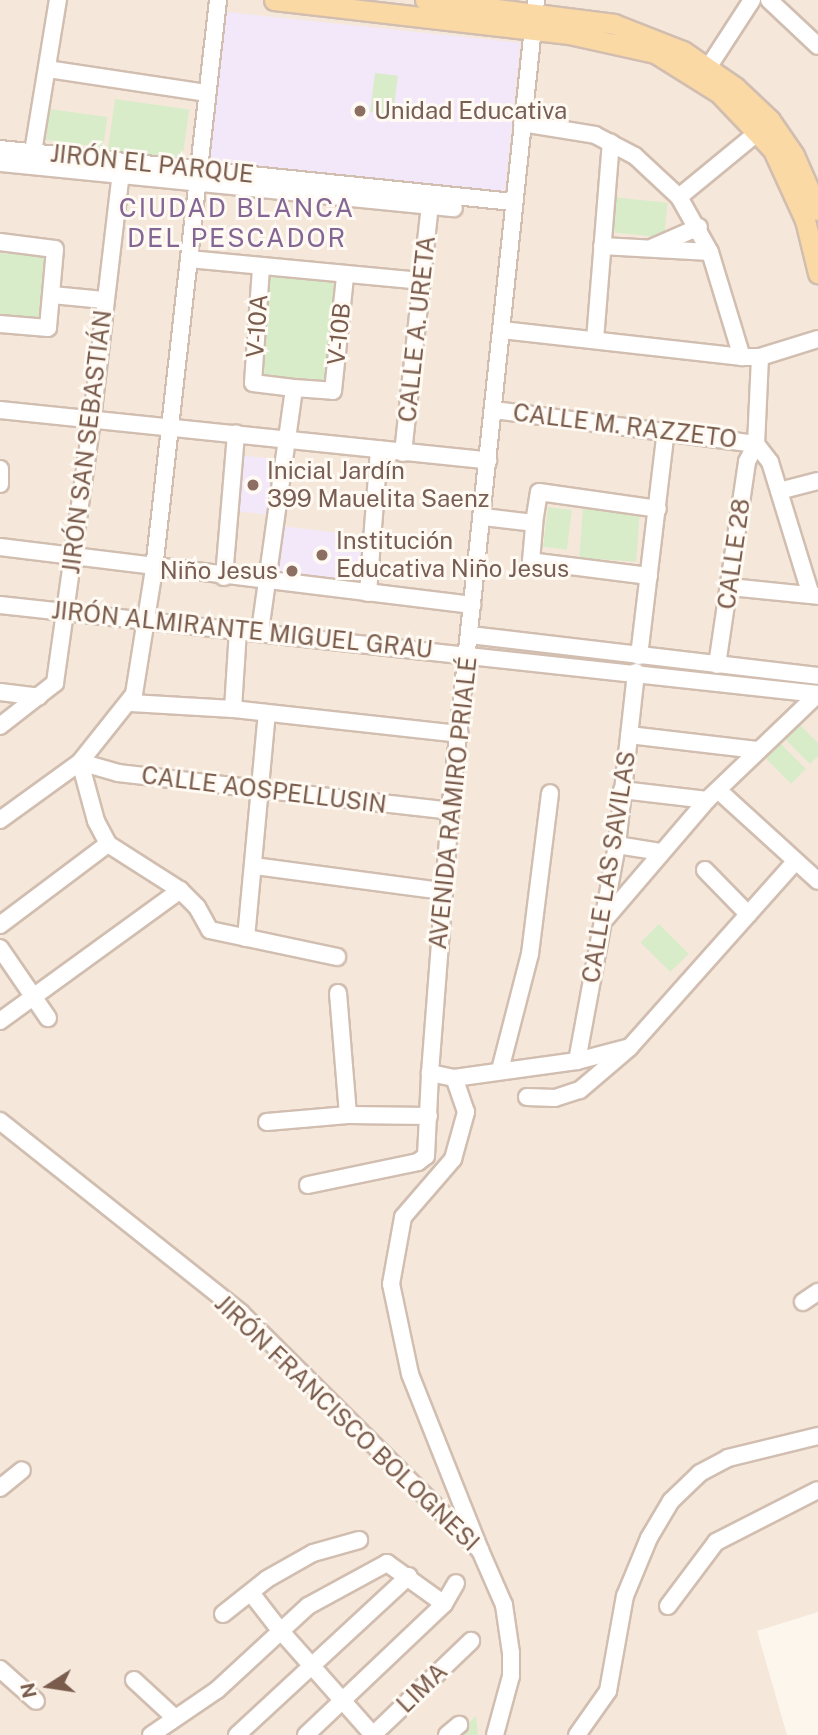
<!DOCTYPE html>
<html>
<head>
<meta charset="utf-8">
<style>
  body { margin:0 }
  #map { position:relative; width:818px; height:1735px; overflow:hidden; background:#fdf6ec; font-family:"Public Sans",sans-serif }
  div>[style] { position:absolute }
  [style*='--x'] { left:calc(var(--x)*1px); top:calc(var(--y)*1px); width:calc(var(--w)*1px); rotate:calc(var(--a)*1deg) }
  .residential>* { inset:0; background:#f5e8da }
  .education>* { inset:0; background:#f3e8fa; transform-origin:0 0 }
  .green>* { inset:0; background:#d8ecc9; transform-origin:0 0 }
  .roads { filter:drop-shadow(2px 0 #d1beb0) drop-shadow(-2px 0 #d1beb0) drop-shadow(0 2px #d1beb0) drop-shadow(0 -2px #d1beb0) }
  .minor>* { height:16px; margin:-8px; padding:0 8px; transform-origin:8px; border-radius:8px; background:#fff }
  .major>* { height:19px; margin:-9.5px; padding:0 9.5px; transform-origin:9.5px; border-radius:9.5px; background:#fbd9a5 }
  .dots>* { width:19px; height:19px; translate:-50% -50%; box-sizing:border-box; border:4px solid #fffaf3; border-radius:50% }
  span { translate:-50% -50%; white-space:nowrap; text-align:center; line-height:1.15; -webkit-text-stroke:6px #fffaf3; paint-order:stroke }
  .education-label { font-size:24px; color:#785e54 }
  .left { translate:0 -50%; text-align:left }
  .right { translate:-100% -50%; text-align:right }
  .street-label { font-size:24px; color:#7a5c4d }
  .neighbourhood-label { font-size:26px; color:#846695; letter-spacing:2px }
  .north { position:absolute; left:14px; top:1651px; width:70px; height:70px; -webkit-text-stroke:5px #fffaf3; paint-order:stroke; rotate:258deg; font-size:19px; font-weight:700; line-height:28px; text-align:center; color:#7a5c4d }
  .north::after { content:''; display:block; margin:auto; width:24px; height:32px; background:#7a5c4d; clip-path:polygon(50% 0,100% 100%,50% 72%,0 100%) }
</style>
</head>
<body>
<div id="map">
  <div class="residential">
    <div style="clip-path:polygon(0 0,818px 0,818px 1612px,757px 1631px,787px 1735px,0 1735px)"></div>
  </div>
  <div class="education">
    <div style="left:217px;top:11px;width:305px;height:168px;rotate:6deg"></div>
    <div style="left:237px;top:455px;width:38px;height:56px;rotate:6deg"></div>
    <div style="left:281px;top:526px;width:87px;height:48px;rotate:7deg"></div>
  </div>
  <div class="green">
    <div style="left:375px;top:73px;width:23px;height:39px;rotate:7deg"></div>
    <div style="left:115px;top:99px;width:75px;height:54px;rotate:8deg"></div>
    <div style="left:50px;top:109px;width:58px;height:31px;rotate:8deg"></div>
    <div style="left:612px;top:197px;width:56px;height:35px;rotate:6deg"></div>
    <div style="clip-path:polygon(0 253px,44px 257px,38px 323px,0 322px)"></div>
    <div style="left:270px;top:275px;width:69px;height:100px;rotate:7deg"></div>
    <div style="left:583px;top:506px;width:57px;height:52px;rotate:4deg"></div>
    <div style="left:548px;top:507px;width:24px;height:40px;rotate:7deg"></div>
    <div style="clip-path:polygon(799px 724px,818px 743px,818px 756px,810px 764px,784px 738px)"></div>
    <div style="left:779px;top:742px;width:38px;height:21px;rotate:45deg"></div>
    <div style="left:659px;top:924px;width:42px;height:26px;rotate:45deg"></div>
    <div style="clip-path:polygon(476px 1716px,478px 1735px,456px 1735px)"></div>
  </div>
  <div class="roads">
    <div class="minor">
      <div style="--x:769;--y:0;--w:67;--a:43.2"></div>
      <div style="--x:48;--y:69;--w:160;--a:8.6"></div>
      <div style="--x:702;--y:77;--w:92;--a:-57"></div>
      <div style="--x:522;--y:123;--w:74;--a:9.3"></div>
      <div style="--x:595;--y:135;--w:45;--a:27.7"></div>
      <div style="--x:635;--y:156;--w:60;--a:43"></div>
      <div style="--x:679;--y:197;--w:63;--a:60.6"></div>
      <div style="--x:710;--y:252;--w:110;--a:73.1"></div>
      <div style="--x:0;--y:149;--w:516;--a:5.9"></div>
      <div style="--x:33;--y:152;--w:154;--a:-80.7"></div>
      <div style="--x:0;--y:163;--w:456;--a:5.7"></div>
      <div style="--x:679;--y:197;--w:102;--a:-39.4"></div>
      <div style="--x:0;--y:242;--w:55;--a:7.3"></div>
      <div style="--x:55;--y:249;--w:79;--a:95.1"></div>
      <div style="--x:48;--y:328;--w:48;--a:-175.2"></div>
      <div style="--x:602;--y:246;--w:108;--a:3.2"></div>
      <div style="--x:653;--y:247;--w:50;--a:-23.5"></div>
      <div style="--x:189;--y:259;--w:235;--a:5.4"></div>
      <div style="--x:261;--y:268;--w:115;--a:94"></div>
      <div style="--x:253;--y:383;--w:41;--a:7"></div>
      <div style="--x:294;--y:388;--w:39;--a:4"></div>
      <div style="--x:333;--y:391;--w:116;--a:-84"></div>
      <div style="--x:52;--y:295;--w:52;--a:5.5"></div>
      <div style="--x:502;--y:330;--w:242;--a:6.4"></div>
      <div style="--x:742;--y:357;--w:18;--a:0"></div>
      <div style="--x:760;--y:357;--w:61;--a:-17.2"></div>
      <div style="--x:595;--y:340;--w:198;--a:-85.4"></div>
      <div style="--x:760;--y:357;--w:87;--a:92.6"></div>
      <div style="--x:756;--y:444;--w:23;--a:52"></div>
      <div style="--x:770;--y:462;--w:139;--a:72.9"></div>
      <div style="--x:0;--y:410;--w:491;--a:5.9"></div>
      <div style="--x:494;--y:410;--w:264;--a:7.4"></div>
      <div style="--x:756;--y:444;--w:20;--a:117"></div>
      <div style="--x:747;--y:462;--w:205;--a:98.4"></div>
      <div style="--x:403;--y:453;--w:248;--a:-83.8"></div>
      <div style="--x:0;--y:469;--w:15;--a:90"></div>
      <div style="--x:779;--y:491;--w:40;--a:-14.4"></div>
      <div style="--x:483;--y:517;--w:51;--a:6.7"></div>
      <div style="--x:0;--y:547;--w:476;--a:7"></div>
      <div style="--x:649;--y:576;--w:119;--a:-172.8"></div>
      <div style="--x:531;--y:561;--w:38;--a:-85"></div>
      <div style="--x:534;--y:523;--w:31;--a:-81"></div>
      <div style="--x:539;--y:492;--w:120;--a:8.1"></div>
      <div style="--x:224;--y:577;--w:144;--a:-85.2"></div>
      <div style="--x:730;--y:587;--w:88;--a:5.8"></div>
      <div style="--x:368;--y:593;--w:144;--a:-85.6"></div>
      <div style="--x:0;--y:605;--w:823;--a:6.21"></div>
      <div style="--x:260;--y:631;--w:245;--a:-82"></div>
      <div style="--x:470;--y:635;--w:350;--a:6.7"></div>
      <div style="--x:639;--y:656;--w:228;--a:-83.2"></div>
      <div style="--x:0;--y:692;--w:39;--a:7"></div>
      <div style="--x:131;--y:703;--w:102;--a:3.4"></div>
      <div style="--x:233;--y:709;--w:228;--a:6.3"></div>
      <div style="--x:233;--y:709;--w:80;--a:-86.4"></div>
      <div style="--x:0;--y:726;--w:70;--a:-38"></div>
      <div style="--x:55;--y:683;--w:267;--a:-82"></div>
      <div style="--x:92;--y:419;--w:248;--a:-83.3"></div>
      <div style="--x:629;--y:735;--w:129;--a:6.7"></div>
      <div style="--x:80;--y:762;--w:40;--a:16"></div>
      <div style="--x:118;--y:773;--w:334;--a:6.5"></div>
      <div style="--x:80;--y:762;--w:61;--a:74.8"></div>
      <div style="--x:96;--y:821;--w:26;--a:62"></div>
      <div style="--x:108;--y:844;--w:85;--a:32.6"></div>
      <div style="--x:180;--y:890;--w:24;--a:45"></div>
      <div style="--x:197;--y:907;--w:26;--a:61"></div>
      <div style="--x:210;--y:930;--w:130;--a:12"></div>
      <div style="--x:622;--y:790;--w:86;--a:6.7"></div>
      <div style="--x:718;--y:790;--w:135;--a:42.3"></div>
      <div style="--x:0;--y:820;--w:99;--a:-35.9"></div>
      <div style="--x:80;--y:762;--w:87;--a:-51.5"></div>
      <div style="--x:134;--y:694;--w:127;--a:-80.9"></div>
      <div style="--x:154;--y:569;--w:573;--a:-83.58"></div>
      <div style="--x:617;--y:845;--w:45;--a:9"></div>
      <div style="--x:254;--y:866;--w:190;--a:7.6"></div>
      <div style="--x:705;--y:870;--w:62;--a:45.7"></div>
      <div style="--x:606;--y:918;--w:155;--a:-49.4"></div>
      <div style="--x:707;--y:800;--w:153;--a:-43.7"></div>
      <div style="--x:0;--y:925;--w:135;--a:-36.9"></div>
      <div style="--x:246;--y:938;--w:226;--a:-84.7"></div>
      <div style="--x:0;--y:948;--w:85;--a:55.6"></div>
      <div style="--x:338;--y:993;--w:122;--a:85.3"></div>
      <div style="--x:0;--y:1021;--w:223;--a:-36"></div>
      <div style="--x:577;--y:1061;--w:220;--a:-79.5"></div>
      <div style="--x:617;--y:845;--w:174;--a:-83.7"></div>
      <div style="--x:500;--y:1070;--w:120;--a:-75.5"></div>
      <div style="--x:530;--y:954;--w:162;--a:-82.9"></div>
      <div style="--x:454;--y:1078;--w:124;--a:-7.9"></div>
      <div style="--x:577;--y:1061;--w:55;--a:-14.8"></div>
      <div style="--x:630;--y:1047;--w:248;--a:-48.3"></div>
      <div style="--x:527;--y:1097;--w:28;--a:2"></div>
      <div style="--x:555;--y:1098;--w:26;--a:-18"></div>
      <div style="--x:580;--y:1090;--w:63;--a:-40.5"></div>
      <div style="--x:0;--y:1121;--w:308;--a:38.5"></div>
      <div style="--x:241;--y:1313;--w:337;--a:44.8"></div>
      <div style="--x:480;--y:1550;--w:60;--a:66.4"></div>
      <div style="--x:504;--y:1605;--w:49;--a:81.7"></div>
      <div style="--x:511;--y:1653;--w:23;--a:90"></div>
      <div style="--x:511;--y:1676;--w:61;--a:105.2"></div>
      <div style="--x:267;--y:1122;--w:81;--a:-4.9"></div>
      <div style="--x:348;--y:1115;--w:81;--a:0.7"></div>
      <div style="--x:308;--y:1185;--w:112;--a:-11.8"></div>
      <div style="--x:418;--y:1162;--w:10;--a:-37"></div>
      <div style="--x:426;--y:1156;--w:83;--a:-87.2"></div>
      <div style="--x:803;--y:1302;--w:18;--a:-34"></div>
      <div style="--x:0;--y:1488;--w:28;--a:-39"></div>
      <div style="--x:480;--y:1550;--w:189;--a:-111.7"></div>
      <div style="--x:410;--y:1374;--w:92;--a:-101.9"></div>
      <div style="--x:391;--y:1284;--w:68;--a:-79.8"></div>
      <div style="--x:403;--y:1217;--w:77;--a:-49.2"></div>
      <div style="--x:453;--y:1159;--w:49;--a:-74.5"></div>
      <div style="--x:466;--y:1112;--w:36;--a:-109"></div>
      <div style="--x:454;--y:1078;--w:25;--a:-168"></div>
      <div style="--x:430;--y:1073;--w:263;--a:-85.6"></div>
      <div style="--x:450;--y:811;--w:816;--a:-83.95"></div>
      <div style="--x:251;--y:1593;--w:46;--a:52.1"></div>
      <div style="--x:279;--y:1629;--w:142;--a:48.4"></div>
      <div style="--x:373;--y:1735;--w:136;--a:-43.8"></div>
      <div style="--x:668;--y:1606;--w:80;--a:-53.1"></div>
      <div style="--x:716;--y:1542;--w:114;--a:-27"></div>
      <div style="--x:223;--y:1614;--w:56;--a:-38.5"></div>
      <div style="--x:267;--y:1579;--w:53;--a:-29.5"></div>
      <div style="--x:313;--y:1553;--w:48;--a:-15.8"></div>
      <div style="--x:0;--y:1669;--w:48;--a:41.6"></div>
      <div style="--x:134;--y:1680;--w:54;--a:42.8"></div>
      <div style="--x:151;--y:1735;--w:80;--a:-34.3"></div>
      <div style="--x:217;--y:1690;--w:124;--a:-42.7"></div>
      <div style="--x:308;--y:1606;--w:90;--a:-28.6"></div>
      <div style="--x:387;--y:1563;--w:70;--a:35.7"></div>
      <div style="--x:237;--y:1735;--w:234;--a:-42.8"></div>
      <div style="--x:306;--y:1735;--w:190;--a:-43.5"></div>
      <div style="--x:444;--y:1604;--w:24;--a:-60"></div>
      <div style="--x:447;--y:1735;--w:16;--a:-40"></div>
      <div style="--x:577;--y:1735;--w:54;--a:-54.8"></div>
      <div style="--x:608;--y:1691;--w:97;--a:-79.9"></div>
      <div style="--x:625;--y:1596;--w:63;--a:-67.5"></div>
      <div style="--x:649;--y:1538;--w:43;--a:-59.3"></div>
      <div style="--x:671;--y:1501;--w:40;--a:-44"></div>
      <div style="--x:700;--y:1473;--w:32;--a:-28"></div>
      <div style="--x:728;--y:1458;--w:93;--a:-13.7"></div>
    </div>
    <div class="major">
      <div style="--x:274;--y:0;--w:297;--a:6.6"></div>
      <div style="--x:569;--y:34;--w:88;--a:12.5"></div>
      <div style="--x:655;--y:53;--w:75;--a:32"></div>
      <div style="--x:719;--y:93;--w:79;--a:46.5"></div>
      <div style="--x:773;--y:150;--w:77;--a:65.4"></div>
      <div style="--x:805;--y:220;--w:55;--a:76.2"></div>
      <div style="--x:425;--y:0;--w:191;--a:7.2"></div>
      <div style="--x:614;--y:24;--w:74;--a:21.4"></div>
      <div style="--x:683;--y:51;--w:63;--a:34.7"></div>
      <div style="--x:735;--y:87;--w:48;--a:43.3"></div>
      <div style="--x:770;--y:120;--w:42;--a:55.6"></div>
      <div style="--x:794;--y:155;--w:60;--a:66.4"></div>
    </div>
  </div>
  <div class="dots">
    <div style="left:360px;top:111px;background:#8d6e63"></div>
    <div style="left:253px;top:485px;background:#8d6e63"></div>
    <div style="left:322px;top:555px;background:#8d6e63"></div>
    <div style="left:292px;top:571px;background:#8d6e63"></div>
  </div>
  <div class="education-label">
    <span class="left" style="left:374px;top:111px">Unidad Educativa</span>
    <span class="left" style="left:267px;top:485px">Inicial Jardín<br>399 Mauelita Saenz</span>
    <span class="left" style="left:336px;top:555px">Institución<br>Educativa Niño Jesus</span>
    <span class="right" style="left:278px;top:571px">Niño Jesus</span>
  </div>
  <div class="street-label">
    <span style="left:152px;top:164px;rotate:6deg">JIRÓN EL PARQUE</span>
    <span style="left:257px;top:326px;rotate:-86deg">V-10A</span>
    <span style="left:417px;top:329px;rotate:-84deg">CALLE A. URETA</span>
    <span style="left:339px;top:334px;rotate:-84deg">V-10B</span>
    <span style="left:625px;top:426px;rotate:7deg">CALLE M. RAZZETO</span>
    <span style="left:87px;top:442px;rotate:-83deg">JIRÓN SAN SEBASTIÁN</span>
    <span style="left:734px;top:554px;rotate:-82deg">CALLE 28</span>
    <span style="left:242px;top:630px;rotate:6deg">JIRÓN ALMIRANTE MIGUEL GRAU</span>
    <span style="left:264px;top:790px;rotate:7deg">CALLE AOSPELLUSIN</span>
    <span style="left:453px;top:803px;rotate:-84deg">AVENIDA RAMIRO PRIALÉ</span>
    <span style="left:609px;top:867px;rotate:-81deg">CALLE LAS SAVILAS</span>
    <span style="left:347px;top:1423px;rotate:44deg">JIRÓN FRANCISCO BOLOGNESI</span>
    <span style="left:422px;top:1688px;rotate:-44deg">LIMA</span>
  </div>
  <div class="neighbourhood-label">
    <span style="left:237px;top:223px">CIUDAD BLANCA<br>DEL PESCADOR</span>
  </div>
  <div class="north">N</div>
</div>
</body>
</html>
